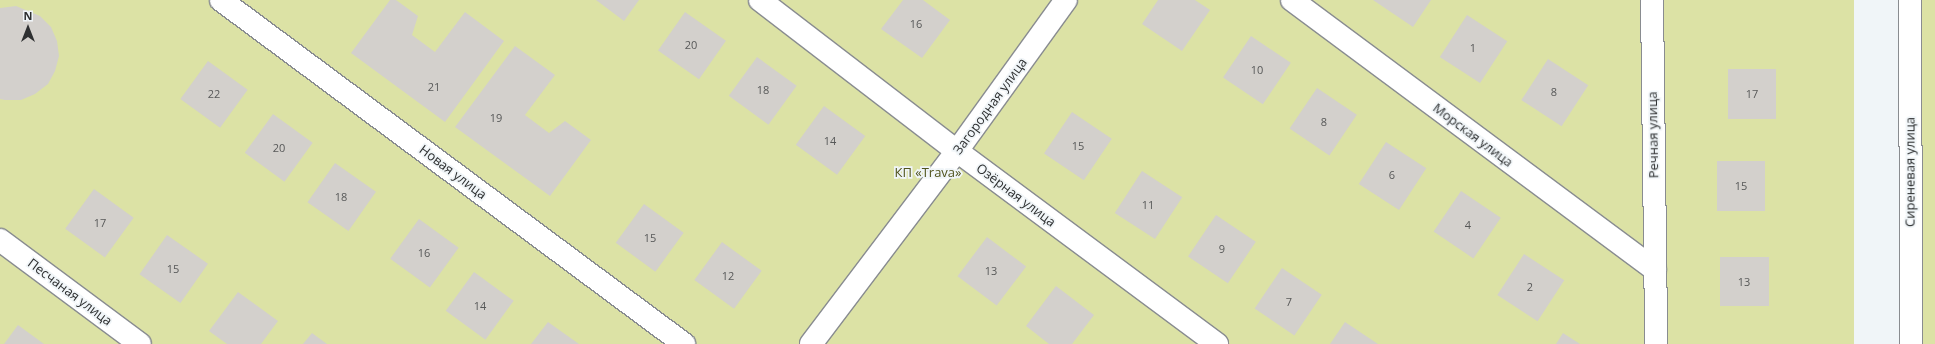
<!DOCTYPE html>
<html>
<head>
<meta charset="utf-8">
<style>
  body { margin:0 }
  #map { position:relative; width:1935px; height:344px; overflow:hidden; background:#f0f5f8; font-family:"Open Sans",sans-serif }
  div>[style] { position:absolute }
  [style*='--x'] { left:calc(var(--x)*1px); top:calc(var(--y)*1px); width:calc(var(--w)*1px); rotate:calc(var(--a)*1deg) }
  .green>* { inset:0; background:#dce2a5; transform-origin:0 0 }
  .building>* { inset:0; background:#d3d0cc; transform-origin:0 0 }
  .roads { filter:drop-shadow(1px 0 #898c90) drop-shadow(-1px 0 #898c90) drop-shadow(0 1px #898c90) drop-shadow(0 -1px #898c90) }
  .minor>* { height:22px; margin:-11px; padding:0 11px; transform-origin:11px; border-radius:11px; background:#fff }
  .tertiary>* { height:22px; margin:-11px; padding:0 11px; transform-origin:11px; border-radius:11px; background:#fff }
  span { translate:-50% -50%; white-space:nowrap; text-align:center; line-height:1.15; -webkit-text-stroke:3.5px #f0f5f8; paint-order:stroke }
  .number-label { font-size:11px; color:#575858 }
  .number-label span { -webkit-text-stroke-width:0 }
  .street-label { font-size:13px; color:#2e3031 }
  .park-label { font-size:13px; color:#50531c }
  .north { position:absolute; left:8px; top:8px; width:40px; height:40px; -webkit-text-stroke:3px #f0f5f8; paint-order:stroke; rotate:0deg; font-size:11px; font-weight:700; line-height:16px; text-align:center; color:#2e3031 }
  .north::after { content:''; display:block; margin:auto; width:14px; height:18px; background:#2e3031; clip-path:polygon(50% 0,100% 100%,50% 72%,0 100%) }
</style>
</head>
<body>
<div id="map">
  <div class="green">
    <div style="left:0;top:0;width:1854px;height:344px"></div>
    <div style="left:1910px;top:0;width:25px;height:344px"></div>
  </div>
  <div class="building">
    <div style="clip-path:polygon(390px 0,396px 0,418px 16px,412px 35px,435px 52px,465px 12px,504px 41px,445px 122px,351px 53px)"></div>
    <div style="clip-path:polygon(596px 0,639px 0,624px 21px)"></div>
    <div style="clip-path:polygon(903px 0,923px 0,950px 20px,922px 58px,881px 29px)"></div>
    <div style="clip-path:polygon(1158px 0,1195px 0,1210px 10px,1182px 51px,1142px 24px)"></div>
    <div style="clip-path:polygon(1373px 0,1431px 0,1413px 27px)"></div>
    <div style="clip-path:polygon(16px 6px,40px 16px,51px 27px,57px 41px,59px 56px,55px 71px,48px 84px,35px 94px,21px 100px,5px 100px,0 99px,0 8px)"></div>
    <div style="left:685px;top:12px;width:50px;height:47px;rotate:35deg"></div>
    <div style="left:1467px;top:15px;width:48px;height:50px;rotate:33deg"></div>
    <div style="left:1251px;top:36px;width:48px;height:50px;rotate:34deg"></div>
    <div style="clip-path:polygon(515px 46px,555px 75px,525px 115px,549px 133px,565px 121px,591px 140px,550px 196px,455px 127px)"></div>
    <div style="left:757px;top:57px;width:49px;height:48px;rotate:36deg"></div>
    <div style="left:1548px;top:59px;width:48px;height:49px;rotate:33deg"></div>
    <div style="left:208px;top:61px;width:49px;height:47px;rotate:36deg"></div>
    <div style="left:1776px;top:69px;width:50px;height:48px;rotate:90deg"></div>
    <div style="left:1317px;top:88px;width:48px;height:49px;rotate:34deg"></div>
    <div style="left:824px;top:106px;width:51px;height:48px;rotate:36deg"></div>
    <div style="left:1072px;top:112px;width:48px;height:50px;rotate:34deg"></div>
    <div style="left:273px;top:114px;width:49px;height:48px;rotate:36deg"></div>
    <div style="left:1386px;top:142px;width:48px;height:50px;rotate:33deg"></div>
    <div style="left:1765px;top:161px;width:50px;height:48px;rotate:90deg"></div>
    <div style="left:335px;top:163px;width:50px;height:48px;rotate:35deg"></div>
    <div style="left:1142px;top:171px;width:48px;height:50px;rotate:33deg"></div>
    <div style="left:94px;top:189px;width:49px;height:49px;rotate:36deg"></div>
    <div style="left:1461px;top:191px;width:48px;height:49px;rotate:34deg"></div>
    <div style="left:644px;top:204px;width:49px;height:48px;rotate:36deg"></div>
    <div style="left:1216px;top:215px;width:48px;height:50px;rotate:34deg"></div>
    <div style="left:419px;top:219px;width:49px;height:49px;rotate:36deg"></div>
    <div style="left:167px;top:235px;width:50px;height:48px;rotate:35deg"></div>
    <div style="left:987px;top:237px;width:49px;height:49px;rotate:37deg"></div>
    <div style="left:722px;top:242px;width:49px;height:47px;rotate:36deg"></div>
    <div style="left:1524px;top:254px;width:48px;height:49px;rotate:33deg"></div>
    <div style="left:1769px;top:257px;width:49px;height:49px;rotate:90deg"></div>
    <div style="left:1282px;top:268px;width:48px;height:49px;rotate:34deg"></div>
    <div style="left:474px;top:272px;width:49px;height:48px;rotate:36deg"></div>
    <div style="clip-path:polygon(1056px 286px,1094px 315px,1072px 344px,1049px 344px,1026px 326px)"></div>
    <div style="clip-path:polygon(238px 292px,278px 321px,261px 344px,227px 344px,209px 331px)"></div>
    <div style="clip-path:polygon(548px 322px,579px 344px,531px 344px)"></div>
    <div style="clip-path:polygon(1345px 322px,1378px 344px,1330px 344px)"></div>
    <div style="clip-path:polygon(18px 325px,44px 344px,4px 344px)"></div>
    <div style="clip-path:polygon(312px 333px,327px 344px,303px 344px)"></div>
    <div style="clip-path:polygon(1563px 333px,1580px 344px,1556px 344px)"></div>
  </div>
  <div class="roads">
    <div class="minor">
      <div style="--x:221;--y:0;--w:577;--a:36.61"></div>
      <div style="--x:760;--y:0;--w:248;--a:37.5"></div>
      <div style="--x:957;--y:151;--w:324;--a:36.6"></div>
      <div style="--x:1292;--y:0;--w:452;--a:36.6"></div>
      <div style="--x:1652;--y:0;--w:344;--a:89.3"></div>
      <div style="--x:0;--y:240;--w:174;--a:36.6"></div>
      <div style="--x:811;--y:344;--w:242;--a:-52.9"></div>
      <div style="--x:957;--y:151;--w:186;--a:-54.2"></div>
    </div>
    <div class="tertiary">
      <div style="--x:1910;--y:0;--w:344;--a:89.8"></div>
    </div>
  </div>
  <div class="number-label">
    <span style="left:916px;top:24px">16</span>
    <span style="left:691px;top:45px">20</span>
    <span style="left:1473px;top:48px">1</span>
    <span style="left:1257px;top:70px">10</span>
    <span style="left:434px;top:87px">21</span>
    <span style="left:763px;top:90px">18</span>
    <span style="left:1554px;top:92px">8</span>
    <span style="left:214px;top:94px">22</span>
    <span style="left:1752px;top:94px">17</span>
    <span style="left:496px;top:118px">19</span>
    <span style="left:1324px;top:122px">8</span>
    <span style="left:830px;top:141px">14</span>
    <span style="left:1078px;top:146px">15</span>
    <span style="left:279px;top:148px">20</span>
    <span style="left:1392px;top:175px">6</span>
    <span style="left:1741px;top:186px">15</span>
    <span style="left:341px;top:197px">18</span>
    <span style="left:1148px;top:205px">11</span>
    <span style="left:100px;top:223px">17</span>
    <span style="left:1468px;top:225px">4</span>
    <span style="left:650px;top:238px">15</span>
    <span style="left:1222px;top:249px">9</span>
    <span style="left:424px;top:253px">16</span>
    <span style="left:173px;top:269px">15</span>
    <span style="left:991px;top:271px">13</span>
    <span style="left:728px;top:276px">12</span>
    <span style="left:1744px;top:282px">13</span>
    <span style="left:1530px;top:287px">2</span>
    <span style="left:1289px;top:302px">7</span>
    <span style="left:480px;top:306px">14</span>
  </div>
  <div class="street-label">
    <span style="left:990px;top:106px;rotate:-54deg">Загородная улица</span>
    <span style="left:1473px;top:135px;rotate:37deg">Морская улица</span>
    <span style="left:1653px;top:135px;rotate:-91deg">Речная улица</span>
    <span style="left:453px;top:172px;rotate:37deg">Новая улица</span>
    <span style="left:1910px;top:172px;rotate:-90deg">Сиреневая улица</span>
    <span style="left:1016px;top:195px;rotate:37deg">Озёрная улица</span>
    <span style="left:70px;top:292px;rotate:37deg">Песчаная улица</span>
  </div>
  <div class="park-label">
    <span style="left:928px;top:172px">КП «Trava»</span>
  </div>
  <div class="north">N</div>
</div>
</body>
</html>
